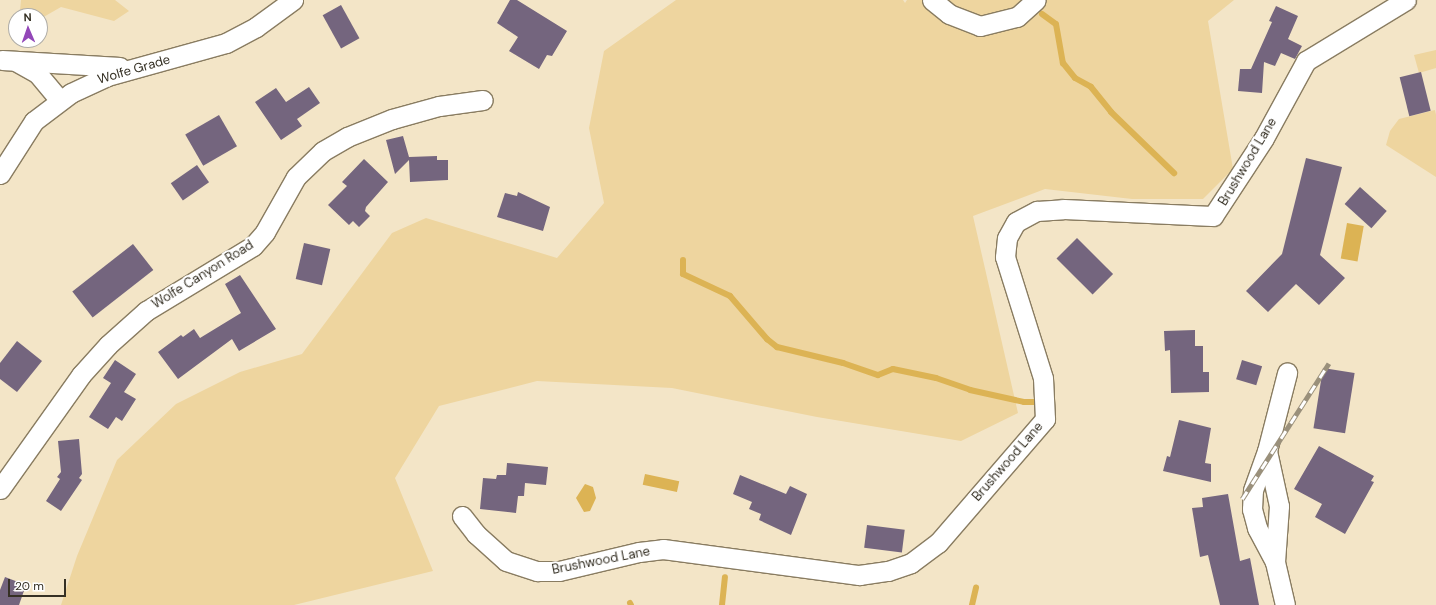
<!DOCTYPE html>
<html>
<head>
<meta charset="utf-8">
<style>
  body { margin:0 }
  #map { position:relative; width:1436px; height:605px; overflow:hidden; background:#f3e5c7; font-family:"DM Sans",sans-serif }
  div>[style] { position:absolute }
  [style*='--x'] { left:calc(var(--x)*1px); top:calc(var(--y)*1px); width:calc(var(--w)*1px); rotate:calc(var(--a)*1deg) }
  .green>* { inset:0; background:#eed59f }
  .water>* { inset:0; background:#dcb354; transform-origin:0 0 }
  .stream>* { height:6px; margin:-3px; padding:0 3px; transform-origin:3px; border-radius:3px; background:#dcb354 }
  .building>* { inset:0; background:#74657e; transform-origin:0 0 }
  .roads { filter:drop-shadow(1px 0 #897c61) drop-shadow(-1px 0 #897c61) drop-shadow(0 1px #897c61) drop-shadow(0 -1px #897c61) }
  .minor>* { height:19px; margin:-9.5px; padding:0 9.5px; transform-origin:9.5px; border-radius:9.5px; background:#fff }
  .rail>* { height:4.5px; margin-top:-2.25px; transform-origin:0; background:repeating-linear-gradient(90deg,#fff 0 9px,#9a907b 0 18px); box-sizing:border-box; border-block:1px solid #9a907b }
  span { translate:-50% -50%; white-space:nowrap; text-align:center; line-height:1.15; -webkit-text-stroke:4px #fff; paint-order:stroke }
  .street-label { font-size:13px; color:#353024 }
  .north { position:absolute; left:8px; top:8px; width:40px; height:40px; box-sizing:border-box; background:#fff; border:1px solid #aeaca7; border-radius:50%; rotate:358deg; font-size:11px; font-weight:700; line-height:16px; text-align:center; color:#353024 }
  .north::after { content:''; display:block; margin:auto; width:14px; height:18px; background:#9347b8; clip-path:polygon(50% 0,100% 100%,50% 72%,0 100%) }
  .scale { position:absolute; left:8px; top:579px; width:58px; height:18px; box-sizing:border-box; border:2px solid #353024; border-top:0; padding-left:5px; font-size:12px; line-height:14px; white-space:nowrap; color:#353024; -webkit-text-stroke:3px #fff; paint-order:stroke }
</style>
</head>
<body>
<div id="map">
  <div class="green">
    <div style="clip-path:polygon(21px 0,115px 0,129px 11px,114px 21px,61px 7px,40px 19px,40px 16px,29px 16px,20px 11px)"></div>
    <div style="clip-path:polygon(676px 0,903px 0,905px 3px,907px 0,1234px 0,1208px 21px,1233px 169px,1203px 199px,1132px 199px,1045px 189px,973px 216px,1018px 413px,961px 441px,817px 417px,672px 388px,537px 381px,439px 406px,395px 478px,433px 571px,294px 605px,61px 605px,77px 556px,117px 460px,176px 404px,240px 372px,302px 354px,392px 233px,426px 218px,557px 258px,604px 203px,589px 128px,604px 51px)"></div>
    <div style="clip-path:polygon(1436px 50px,1436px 68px,1419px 73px,1414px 55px)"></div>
    <div style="clip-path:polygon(1435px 110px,1436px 115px,1436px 177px,1386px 145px,1390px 131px,1399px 119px)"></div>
  </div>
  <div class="water">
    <div style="left:1347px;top:223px;width:17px;height:36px;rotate:10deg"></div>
    <div style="left:645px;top:474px;width:35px;height:11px;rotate:12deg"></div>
    <div style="clip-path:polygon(585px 484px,593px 487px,596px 498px,590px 511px,584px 512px,576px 498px)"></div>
  </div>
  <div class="stream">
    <div style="--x:1042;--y:14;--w:17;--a:36"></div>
    <div style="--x:1056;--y:24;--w:40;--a:80"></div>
    <div style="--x:1063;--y:63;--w:19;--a:51"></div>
    <div style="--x:1075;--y:78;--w:18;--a:29"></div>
    <div style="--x:1091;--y:87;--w:32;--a:51"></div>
    <div style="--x:1111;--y:112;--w:88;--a:44.1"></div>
    <div style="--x:683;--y:260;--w:14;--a:90"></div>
    <div style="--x:683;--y:274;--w:52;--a:25.1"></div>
    <div style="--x:730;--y:296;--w:57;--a:49.3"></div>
    <div style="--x:767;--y:339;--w:13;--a:39"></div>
    <div style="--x:777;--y:347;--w:68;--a:13.6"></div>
    <div style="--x:843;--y:363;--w:37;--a:19"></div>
    <div style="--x:878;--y:375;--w:16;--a:-22"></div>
    <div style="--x:893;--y:369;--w:44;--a:11.8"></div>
    <div style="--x:936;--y:378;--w:36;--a:19"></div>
    <div style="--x:970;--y:390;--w:55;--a:12.5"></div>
    <div style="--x:1024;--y:402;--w:11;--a:0"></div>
    <div style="--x:630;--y:603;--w:2;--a:63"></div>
    <div style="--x:722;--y:605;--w:28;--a:-84"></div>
    <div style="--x:972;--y:605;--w:18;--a:-77"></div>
  </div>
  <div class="building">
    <div style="clip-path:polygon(510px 0,517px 0,567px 31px,552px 56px,547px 55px,539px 69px,509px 51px,518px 37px,497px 23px)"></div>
    <div style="left:341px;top:5px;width:38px;height:21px;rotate:61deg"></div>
    <div style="clip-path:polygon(1276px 6px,1298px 16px,1288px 39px,1302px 46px,1295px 59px,1281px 53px,1275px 66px,1264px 62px,1262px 93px,1238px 91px,1240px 69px,1251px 69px,1272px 22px,1269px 21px)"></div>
    <div style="left:1421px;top:72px;width:40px;height:22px;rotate:76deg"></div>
    <div style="clip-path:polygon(309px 87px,320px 103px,297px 119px,302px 126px,281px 140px,255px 102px,276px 88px,286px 102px)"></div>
    <div style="left:219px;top:115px;width:36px;height:39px;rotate:60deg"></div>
    <div style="clip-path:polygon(403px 136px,409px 157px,437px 156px,437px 160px,448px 160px,448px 180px,410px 182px,409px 160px,395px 174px,386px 140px)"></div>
    <div style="clip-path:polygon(1306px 158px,1342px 167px,1320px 255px,1345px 278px,1319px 305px,1296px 284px,1268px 312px,1246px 291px,1282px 254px)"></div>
    <div style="clip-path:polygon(364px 159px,388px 182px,366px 207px,365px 211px,370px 216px,359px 227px,353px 221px,349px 225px,328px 205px,347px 186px,342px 182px)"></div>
    <div style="left:197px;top:165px;width:21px;height:32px;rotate:55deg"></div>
    <div style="left:1360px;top:187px;width:36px;height:23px;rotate:42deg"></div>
    <div style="clip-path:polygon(518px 192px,550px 207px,543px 231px,497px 217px,505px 193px,517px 196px)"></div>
    <div style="left:1077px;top:238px;width:51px;height:29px;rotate:45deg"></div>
    <div style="left:304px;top:243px;width:27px;height:37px;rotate:13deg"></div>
    <div style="left:133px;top:244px;width:33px;height:77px;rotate:52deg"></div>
    <div style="clip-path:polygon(240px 275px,276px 329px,239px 351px,232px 339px,178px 379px,158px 352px,181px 335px,183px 337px,194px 329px,200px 338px,241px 313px,225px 284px)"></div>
    <div style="clip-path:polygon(1195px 330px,1195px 346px,1203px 346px,1203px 372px,1209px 372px,1209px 392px,1171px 393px,1170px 350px,1165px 351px,1164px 331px)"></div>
    <div style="clip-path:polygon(17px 341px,42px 361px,17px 392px,0 379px,0 363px)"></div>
    <div style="clip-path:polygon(115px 360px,136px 374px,124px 392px,136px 399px,122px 421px,116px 417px,108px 429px,89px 417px,111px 383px,103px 378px)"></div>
    <div style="left:1242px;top:360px;width:21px;height:20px;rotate:17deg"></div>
    <div style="left:1323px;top:368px;width:32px;height:61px;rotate:9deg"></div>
    <div style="clip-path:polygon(1179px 420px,1211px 428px,1205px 463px,1211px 464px,1211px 482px,1163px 471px,1167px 456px,1170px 457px)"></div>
    <div style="clip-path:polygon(79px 439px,82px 474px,79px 478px,82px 480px,61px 511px,46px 501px,60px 479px,57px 477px,61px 472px,58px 441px)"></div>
    <div style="clip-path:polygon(1319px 446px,1374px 476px,1371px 481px,1374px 482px,1345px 534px,1315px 517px,1322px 504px,1294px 489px)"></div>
    <div style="clip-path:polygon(507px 463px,548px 467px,546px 485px,525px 483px,524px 496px,518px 496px,516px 513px,480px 509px,483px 478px,496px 479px,497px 475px,506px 475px)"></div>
    <div style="clip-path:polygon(740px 475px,786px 494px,790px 486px,807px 494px,791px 535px,759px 520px,761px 514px,749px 509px,752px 502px,733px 494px)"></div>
    <div style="clip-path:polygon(1228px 494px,1240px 561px,1250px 558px,1259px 605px,1220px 605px,1208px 555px,1200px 557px,1192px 508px,1203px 507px,1202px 498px)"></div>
    <div style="left:867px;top:525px;width:38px;height:23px;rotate:7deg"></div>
    <div style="clip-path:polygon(5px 577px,26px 585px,19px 605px,0 605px,0 590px)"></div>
  </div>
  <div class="roads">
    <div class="minor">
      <div style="--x:932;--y:0;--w:22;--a:39"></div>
      <div style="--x:949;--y:14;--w:33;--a:21"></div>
      <div style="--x:980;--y:26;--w:38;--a:-14"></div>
      <div style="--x:1017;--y:17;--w:25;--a:-42"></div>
      <div style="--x:2;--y:60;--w:118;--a:3.4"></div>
      <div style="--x:17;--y:62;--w:23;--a:29"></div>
      <div style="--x:37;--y:73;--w:35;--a:50"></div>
      <div style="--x:0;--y:174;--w:63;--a:-57.3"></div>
      <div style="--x:34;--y:121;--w:46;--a:-37.1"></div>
      <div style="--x:71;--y:93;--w:40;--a:-25"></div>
      <div style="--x:107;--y:76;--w:123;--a:-15.5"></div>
      <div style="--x:226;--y:43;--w:34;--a:-28"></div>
      <div style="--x:256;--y:27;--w:46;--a:-36.1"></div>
      <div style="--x:1267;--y:451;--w:81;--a:-75.6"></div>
      <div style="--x:0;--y:489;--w:140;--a:-54.6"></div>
      <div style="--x:81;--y:375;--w:40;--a:-48"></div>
      <div style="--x:108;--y:345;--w:51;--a:-41.8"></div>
      <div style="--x:146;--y:311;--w:125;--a:-31.3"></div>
      <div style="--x:253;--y:246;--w:18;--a:-49"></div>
      <div style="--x:265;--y:232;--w:63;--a:-60.6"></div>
      <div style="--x:296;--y:177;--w:37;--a:-44"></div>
      <div style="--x:323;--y:151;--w:28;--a:-30"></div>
      <div style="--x:347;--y:137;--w:48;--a:-21.8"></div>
      <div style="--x:392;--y:119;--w:49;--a:-15.5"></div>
      <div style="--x:439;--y:106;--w:44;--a:-7.8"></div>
      <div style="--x:462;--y:516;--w:23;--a:52"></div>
      <div style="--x:476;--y:534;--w:40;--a:42"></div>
      <div style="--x:506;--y:561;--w:33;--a:18"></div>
      <div style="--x:537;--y:571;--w:22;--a:0"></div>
      <div style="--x:559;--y:571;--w:82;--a:-13.4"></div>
      <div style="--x:639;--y:552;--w:24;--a:-7"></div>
      <div style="--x:663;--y:549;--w:198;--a:7.6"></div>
      <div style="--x:859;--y:575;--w:29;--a:-8"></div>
      <div style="--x:888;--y:571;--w:24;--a:-19"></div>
      <div style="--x:911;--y:563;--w:34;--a:-37"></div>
      <div style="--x:938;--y:543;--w:164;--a:-49.2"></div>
      <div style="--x:1045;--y:419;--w:41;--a:-92.8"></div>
      <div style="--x:1043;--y:378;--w:127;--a:-107.4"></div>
      <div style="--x:1005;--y:257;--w:19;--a:-84"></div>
      <div style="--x:1007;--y:238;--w:18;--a:-61"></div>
      <div style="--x:1016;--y:222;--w:24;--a:-28"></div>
      <div style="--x:1037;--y:211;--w:26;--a:-4"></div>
      <div style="--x:1063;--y:209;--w:150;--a:2.7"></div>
      <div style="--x:1213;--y:216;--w:93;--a:-56.8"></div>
      <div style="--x:1264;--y:138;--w:88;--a:-61.4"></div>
      <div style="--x:1306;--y:61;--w:117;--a:-31.4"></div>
      <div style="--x:1275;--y:562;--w:56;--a:-85.9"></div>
      <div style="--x:1279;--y:506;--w:56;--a:-102.3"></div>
      <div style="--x:1267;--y:451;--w:41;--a:109.7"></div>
      <div style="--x:1253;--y:490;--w:19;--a:93"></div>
      <div style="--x:1252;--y:509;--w:20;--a:75"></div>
      <div style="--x:1257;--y:528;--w:38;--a:62"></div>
      <div style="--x:1275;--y:562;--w:44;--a:76.9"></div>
    </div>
  </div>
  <div class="rail">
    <div style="--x:1242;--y:499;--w:161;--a:-57.4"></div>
  </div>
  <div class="street-label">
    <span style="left:134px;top:70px;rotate:-16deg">Wolfe Grade</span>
    <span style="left:1248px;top:162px;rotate:-59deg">Brushwood Lane</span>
    <span style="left:203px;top:275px;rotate:-32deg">Wolfe Canyon Road</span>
    <span style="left:1008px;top:462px;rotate:-49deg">Brushwood Lane</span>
    <span style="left:601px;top:561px;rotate:-11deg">Brushwood Lane</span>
  </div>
  <div class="north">N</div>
  <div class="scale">20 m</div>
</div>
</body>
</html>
